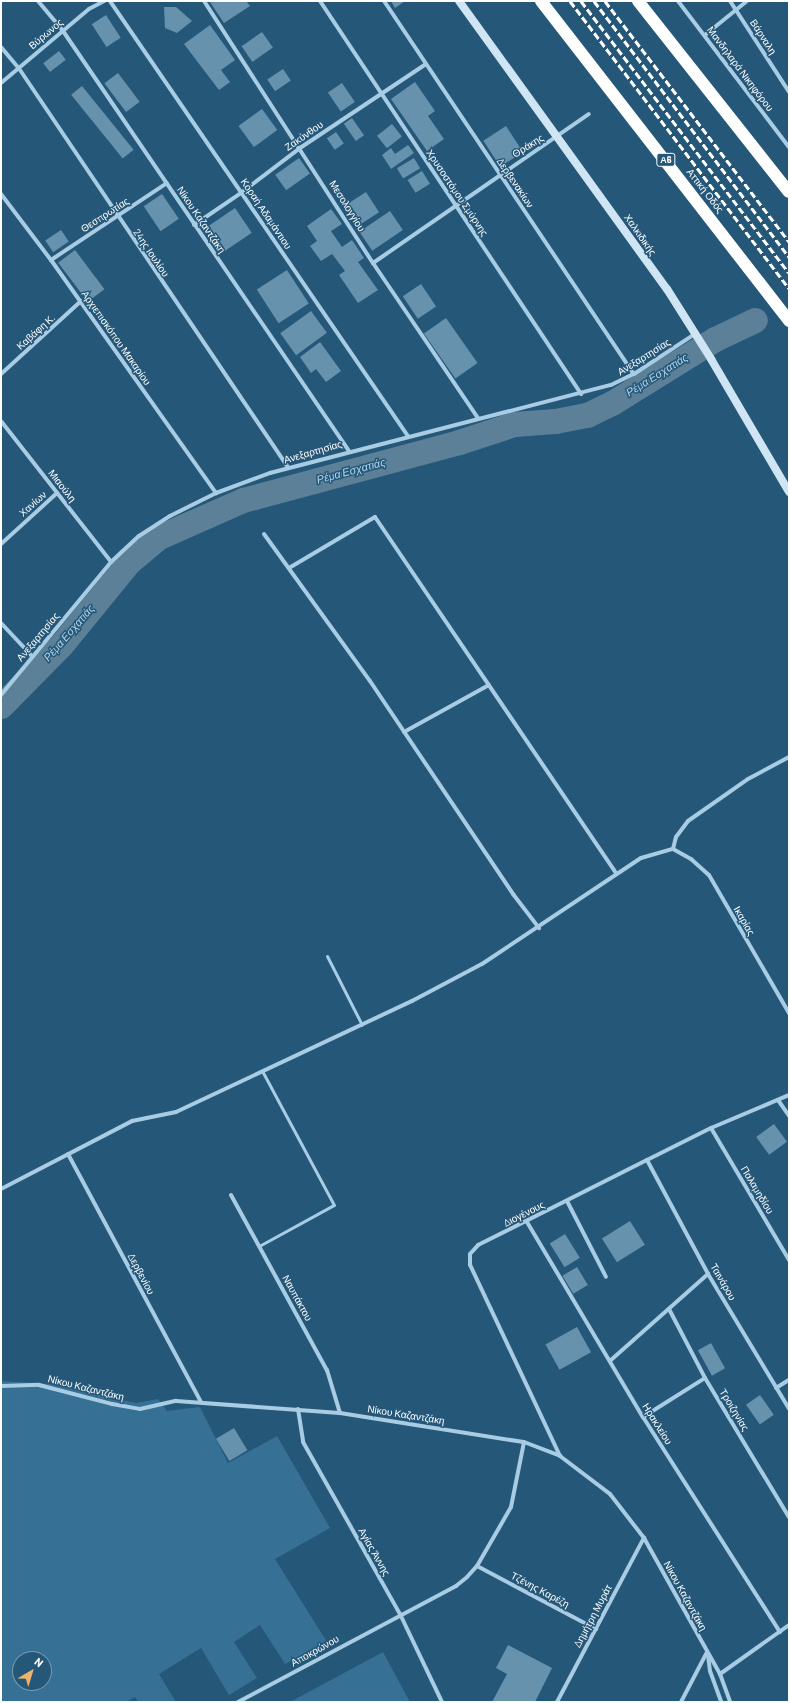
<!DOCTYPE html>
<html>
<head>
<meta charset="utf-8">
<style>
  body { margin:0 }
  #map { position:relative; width:790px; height:1703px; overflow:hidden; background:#255779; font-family:Barlow,sans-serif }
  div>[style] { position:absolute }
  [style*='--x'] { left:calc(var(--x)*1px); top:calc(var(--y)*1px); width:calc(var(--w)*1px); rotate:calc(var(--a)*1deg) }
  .green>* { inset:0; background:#367094 }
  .river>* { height:25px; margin:-12.5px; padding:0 12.5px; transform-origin:12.5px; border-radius:12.5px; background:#5c8097 }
  .building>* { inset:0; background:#6692ae; transform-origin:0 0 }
  .lane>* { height:3px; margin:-1.5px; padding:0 1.5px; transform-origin:1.5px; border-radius:1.5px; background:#a8cce3 }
  .street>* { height:4px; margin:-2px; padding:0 2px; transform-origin:2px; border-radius:2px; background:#a8cce3 }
  .secondary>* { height:8px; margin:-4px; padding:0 4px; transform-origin:4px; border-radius:4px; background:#d0e5f3 }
  .highway>* { height:12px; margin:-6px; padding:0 6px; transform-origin:6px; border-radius:6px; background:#fff }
  .rail>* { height:3px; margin-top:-1.5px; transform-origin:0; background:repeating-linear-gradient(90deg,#fff 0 7px,transparent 0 10px) }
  span { translate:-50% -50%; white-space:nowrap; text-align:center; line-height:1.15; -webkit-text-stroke:3px #255779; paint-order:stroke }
  .shield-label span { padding:1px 3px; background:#255779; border:1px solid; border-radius:3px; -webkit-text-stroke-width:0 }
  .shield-label { font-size:9px; color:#fff; font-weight:700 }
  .street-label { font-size:10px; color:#fff }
  .water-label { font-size:11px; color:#b3d6eb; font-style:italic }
  .frame { position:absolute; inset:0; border:2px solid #fff; pointer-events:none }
  .north { position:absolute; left:12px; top:1651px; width:40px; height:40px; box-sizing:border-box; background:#255779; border:1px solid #7c9aaf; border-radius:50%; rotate:38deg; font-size:11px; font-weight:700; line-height:16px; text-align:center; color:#fff }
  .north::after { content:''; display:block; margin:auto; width:14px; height:18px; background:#ecb36d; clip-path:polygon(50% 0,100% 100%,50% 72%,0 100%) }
</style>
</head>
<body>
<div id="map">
  <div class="green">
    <div style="clip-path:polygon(evenodd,1px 1381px,50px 1384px,136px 1403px,158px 1399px,167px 1411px,200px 1407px,228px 1463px,277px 1436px,330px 1528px,275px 1559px,327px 1642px,285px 1664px,260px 1625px,234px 1642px,257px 1678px,229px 1695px,201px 1648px,159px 1674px,176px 1702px,138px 1702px,135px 1697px,126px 1702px,1px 1702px,1px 1381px,20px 1659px,44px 1659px,44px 1683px,20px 1683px,20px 1659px)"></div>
    <div style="clip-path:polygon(383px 1652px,410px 1702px,290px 1702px)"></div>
  </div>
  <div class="river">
    <div style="--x:1;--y:706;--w:86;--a:-45.5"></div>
    <div style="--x:61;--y:645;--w:107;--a:-50.7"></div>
    <div style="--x:129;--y:562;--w:39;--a:-40"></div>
    <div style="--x:159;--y:537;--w:92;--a:-23.8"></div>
    <div style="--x:243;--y:500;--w:224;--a:-15"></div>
    <div style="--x:459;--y:442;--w:58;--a:-18.1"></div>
    <div style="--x:514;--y:424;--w:41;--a:-4.2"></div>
    <div style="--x:555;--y:421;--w:33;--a:-11"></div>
    <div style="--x:587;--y:415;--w:28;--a:-26"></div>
    <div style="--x:612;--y:403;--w:121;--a:-31.9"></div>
    <div style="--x:715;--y:339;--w:44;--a:-25.4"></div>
  </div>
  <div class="building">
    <div style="clip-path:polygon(212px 1px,246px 1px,250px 6px,224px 23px,210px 2px)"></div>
    <div style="clip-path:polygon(391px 1px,405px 1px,395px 8px)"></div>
    <div style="clip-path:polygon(164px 7px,176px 7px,192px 21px,177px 33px,165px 28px)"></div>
    <div style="left:106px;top:15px;width:27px;height:17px;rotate:57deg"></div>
    <div style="clip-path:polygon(210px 25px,235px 60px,221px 70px,230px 82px,219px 90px,184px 44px)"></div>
    <div style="left:262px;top:32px;width:19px;height:25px;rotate:55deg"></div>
    <div style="left:59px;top:51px;width:11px;height:20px;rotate:52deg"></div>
    <div style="left:283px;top:69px;width:14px;height:19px;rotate:56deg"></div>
    <div style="left:118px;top:73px;width:36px;height:17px;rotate:53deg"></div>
    <div style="clip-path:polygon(415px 82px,435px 111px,428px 116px,444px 139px,427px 151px,391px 99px)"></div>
    <div style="left:342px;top:83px;width:23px;height:17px;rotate:56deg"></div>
    <div style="left:82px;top:86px;width:82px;height:14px;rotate:51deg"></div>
    <div style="left:262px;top:109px;width:26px;height:29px;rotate:54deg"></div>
    <div style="left:352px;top:118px;width:21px;height:10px;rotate:55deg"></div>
    <div style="left:392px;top:124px;width:16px;height:19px;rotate:52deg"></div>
    <div style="left:506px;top:126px;width:31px;height:27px;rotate:57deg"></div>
    <div style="left:336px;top:132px;width:14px;height:11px;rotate:56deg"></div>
    <div style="clip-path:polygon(408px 145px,414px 153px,391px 169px,382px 155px,391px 148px,395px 154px)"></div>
    <div style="left:299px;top:158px;width:19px;height:29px;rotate:55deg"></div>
    <div style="left:414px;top:158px;width:12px;height:20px;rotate:59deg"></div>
    <div style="left:422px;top:171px;width:15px;height:17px;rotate:58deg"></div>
    <div style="left:366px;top:192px;width:24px;height:24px;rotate:57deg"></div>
    <div style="left:162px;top:194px;width:30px;height:22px;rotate:56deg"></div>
    <div style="left:235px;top:208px;width:30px;height:32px;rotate:56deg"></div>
    <div style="clip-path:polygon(331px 209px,342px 224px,331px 231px,342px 247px,352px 240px,364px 258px,358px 262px,378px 290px,358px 303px,339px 275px,345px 271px,332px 254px,321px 261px,310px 246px,317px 241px,307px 226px)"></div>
    <div style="left:390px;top:211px;width:23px;height:37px;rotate:56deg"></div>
    <div style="left:61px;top:230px;width:14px;height:19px;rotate:56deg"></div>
    <div style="left:75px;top:250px;width:49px;height:21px;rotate:53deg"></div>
    <div style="left:287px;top:270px;width:40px;height:36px;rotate:57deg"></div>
    <div style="left:421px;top:284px;width:27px;height:22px;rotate:56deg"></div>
    <div style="left:311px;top:311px;width:27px;height:38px;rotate:54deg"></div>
    <div style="left:446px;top:318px;width:55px;height:27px;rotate:55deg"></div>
    <div style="clip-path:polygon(320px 342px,341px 371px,326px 382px,316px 369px,311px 373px,300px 357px)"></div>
    <div style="left:774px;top:1124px;width:22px;height:22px;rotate:54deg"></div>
    <div style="left:630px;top:1221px;width:28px;height:33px;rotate:58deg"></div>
    <div style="left:565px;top:1234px;width:28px;height:18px;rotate:58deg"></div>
    <div style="left:577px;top:1267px;width:21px;height:17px;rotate:59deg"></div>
    <div style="left:577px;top:1327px;width:29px;height:36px;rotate:61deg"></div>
    <div style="left:711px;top:1343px;width:29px;height:15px;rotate:61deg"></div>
    <div style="left:760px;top:1395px;width:24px;height:17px;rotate:55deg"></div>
    <div style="left:234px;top:1428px;width:26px;height:21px;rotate:59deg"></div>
    <div style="clip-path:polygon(508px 1645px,552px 1668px,535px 1702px,492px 1702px,507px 1674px,496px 1668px)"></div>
  </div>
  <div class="lane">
    <div style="--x:327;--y:956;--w:77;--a:63.1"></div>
    <div style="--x:259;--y:1246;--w:85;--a:-28.7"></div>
    <div style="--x:334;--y:1205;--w:152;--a:-118.2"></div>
  </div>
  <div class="street">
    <div style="--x:38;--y:1;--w:39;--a:50"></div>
    <div style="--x:63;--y:31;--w:508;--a:55.75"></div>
    <div style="--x:110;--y:1;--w:527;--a:55.59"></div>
    <div style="--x:204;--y:1;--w:312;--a:57.2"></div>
    <div style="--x:373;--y:263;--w:187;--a:55.9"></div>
    <div style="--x:320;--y:1;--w:472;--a:56.4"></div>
    <div style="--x:384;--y:1;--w:449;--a:56.2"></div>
    <div style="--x:678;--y:1;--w:183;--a:52.8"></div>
    <div style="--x:730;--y:1;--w:108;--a:57"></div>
    <div style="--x:705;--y:35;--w:54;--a:-39"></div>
    <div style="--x:1;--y:47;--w:26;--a:50"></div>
    <div style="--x:18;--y:67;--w:483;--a:56"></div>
    <div style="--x:1;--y:83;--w:115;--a:-40.1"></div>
    <div style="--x:89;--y:9;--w:17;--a:-28"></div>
    <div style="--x:1;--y:194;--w:83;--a:52.9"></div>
    <div style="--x:51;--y:260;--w:286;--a:54.7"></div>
    <div style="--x:194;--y:225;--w:57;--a:-34.2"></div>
    <div style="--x:241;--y:193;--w:74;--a:-37.3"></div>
    <div style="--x:300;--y:148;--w:151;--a:-33.7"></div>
    <div style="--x:51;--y:260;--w:139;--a:-33.6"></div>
    <div style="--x:373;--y:263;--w:262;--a:-34.6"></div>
    <div style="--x:1;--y:374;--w:108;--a:-42.4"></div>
    <div style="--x:1;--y:421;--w:179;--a:52"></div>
    <div style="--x:264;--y:534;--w:181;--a:54.2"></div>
    <div style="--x:370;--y:681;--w:257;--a:56.1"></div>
    <div style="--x:513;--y:894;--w:43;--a:52.6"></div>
    <div style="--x:1;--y:544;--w:76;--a:-42.3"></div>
    <div style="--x:289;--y:568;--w:100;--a:-30.7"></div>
    <div style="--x:375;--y:517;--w:430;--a:55.9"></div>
    <div style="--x:1;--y:623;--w:45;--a:46.8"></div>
    <div style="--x:1;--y:695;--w:173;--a:-50.4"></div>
    <div style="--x:111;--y:562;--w:38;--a:-43"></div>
    <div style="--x:139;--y:536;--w:37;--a:-33"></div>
    <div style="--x:170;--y:516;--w:51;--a:-26.6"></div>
    <div style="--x:216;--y:493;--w:58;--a:-20.3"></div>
    <div style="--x:270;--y:473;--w:352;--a:-14.5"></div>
    <div style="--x:611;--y:385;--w:25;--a:-26"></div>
    <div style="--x:634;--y:374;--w:73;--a:-33.3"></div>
    <div style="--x:404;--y:732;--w:97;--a:-28.9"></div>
    <div style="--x:673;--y:849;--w:21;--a:29"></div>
    <div style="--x:691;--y:859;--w:24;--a:42"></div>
    <div style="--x:709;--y:875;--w:160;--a:59.9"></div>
    <div style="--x:778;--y:1100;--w:19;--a:55"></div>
    <div style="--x:711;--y:1128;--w:153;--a:59.4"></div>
    <div style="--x:68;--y:1154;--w:281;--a:61.8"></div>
    <div style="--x:647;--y:1160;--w:129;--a:61.8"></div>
    <div style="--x:708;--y:1274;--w:157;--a:59"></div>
    <div style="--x:1;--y:1189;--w:148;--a:-27.4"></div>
    <div style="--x:132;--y:1121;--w:45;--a:-11.6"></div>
    <div style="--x:176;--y:1112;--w:261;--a:-25.2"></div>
    <div style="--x:412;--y:1001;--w:79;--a:-27.9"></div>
    <div style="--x:482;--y:964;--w:191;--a:-33.7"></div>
    <div style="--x:641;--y:858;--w:33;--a:-16"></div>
    <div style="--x:673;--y:849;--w:12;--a:-76"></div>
    <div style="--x:676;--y:837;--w:20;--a:-53"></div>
    <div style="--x:688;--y:821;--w:73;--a:-35"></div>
    <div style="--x:748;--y:779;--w:47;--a:-28.2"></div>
    <div style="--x:231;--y:1195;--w:200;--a:61.3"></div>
    <div style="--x:327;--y:1370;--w:45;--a:73.2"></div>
    <div style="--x:567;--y:1201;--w:85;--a:62.8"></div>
    <div style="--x:527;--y:1222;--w:227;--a:59.3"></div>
    <div style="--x:643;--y:1417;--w:255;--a:57.5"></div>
    <div style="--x:669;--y:1309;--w:78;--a:62.4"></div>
    <div style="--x:705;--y:1378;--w:162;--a:58.9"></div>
    <div style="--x:611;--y:1360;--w:130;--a:-41.6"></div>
    <div style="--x:1;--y:1386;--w:38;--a:-2"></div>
    <div style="--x:39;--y:1385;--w:75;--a:14.6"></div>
    <div style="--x:112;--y:1404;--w:28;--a:10"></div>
    <div style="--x:140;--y:1409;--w:37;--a:-13"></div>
    <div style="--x:176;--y:1401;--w:164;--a:4.2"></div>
    <div style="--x:340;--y:1413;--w:186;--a:9"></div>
    <div style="--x:524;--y:1442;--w:39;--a:21"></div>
    <div style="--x:560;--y:1456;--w:63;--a:37.2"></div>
    <div style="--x:610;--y:1494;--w:56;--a:52.3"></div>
    <div style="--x:644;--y:1538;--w:156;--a:60.8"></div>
    <div style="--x:720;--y:1674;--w:30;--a:70"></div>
    <div style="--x:776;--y:1388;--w:15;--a:-32"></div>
    <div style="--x:298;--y:1409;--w:33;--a:81"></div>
    <div style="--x:303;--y:1442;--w:197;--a:60.6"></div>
    <div style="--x:400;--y:1614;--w:98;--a:64.5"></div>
    <div style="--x:643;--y:1417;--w:73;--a:-32.2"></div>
    <div style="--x:560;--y:1456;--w:211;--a:-115.2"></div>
    <div style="--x:470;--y:1265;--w:11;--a:-90"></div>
    <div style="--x:470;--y:1254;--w:12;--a:-48"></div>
    <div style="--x:478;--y:1245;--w:189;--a:-26.7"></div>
    <div style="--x:647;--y:1160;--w:72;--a:-26.6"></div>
    <div style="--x:711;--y:1128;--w:85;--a:-22.9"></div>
    <div style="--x:477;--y:1566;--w:135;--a:27.9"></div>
    <div style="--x:708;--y:1655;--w:16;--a:83"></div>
    <div style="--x:710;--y:1671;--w:33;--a:70"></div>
    <div style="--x:720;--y:1674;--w:85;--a:-35.4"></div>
    <div style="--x:238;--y:1702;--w:247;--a:-28"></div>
    <div style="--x:456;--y:1586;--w:14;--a:-39"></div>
    <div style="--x:467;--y:1577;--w:15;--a:-48"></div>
    <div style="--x:477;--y:1566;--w:68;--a:-60"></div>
    <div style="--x:511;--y:1507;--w:66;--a:-78.7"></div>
    <div style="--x:557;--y:1702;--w:186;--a:-62.1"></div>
    <div style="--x:681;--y:1702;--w:56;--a:-62.5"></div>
  </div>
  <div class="secondary">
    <div style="--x:459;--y:1;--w:355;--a:54.2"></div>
    <div style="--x:667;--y:289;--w:83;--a:57.8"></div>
    <div style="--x:711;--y:359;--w:154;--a:59.6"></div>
  </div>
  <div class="highway">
    <div style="--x:541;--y:1;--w:405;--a:52.2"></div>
    <div style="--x:638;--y:1;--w:243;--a:51.7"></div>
  </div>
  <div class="rail">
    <div style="--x:570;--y:1;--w:361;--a:52.7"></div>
    <div style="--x:581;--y:1;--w:342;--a:52.6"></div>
    <div style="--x:594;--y:1;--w:322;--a:52.7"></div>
    <div style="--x:605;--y:1;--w:303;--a:52.6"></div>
  </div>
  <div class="shield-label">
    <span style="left:666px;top:160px">Α6</span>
  </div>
  <div class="street-label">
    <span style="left:46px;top:34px;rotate:-40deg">Βύρωνος</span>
    <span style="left:763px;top:37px;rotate:57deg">Βάρναλη</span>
    <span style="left:740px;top:69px;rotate:53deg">Μανδηλαρά Νικηφόρου</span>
    <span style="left:304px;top:136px;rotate:-35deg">Ζακύνθου</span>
    <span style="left:528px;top:146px;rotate:-32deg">Θράκης</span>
    <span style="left:515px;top:183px;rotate:56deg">Δερβενακίων</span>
    <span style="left:705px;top:191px;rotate:52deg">Αττική Οδός</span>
    <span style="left:457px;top:193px;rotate:56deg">Χρυσοστόμου Σμύρνης</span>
    <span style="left:347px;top:206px;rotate:58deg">Μεσολογγίου</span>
    <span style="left:266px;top:214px;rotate:56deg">Κοραή Αδαμάντιου</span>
    <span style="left:105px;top:215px;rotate:-33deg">Θεσπρωτίας</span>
    <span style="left:201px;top:220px;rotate:56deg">Νίκου Καζαντζάκη</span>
    <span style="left:640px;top:235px;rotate:55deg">Χαλκιδικής</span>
    <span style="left:151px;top:253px;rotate:56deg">24ης Ιουλίου</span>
    <span style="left:36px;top:332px;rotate:-42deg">Καβάφη Κ.</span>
    <span style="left:116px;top:338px;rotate:55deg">Αρχιεπισκόπου Μακαρίου</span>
    <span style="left:644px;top:357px;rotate:-32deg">Ανεξαρτησίας</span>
    <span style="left:313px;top:452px;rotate:-16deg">Ανεξαρτησίας</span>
    <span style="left:62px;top:486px;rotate:52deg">Μιαούλη</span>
    <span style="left:33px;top:504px;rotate:-42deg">Χανίων</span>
    <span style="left:38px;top:637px;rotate:-50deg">Ανεξαρτησίας</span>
    <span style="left:744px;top:921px;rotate:60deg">Ικαρίας</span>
    <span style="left:757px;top:1190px;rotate:59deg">Παλαμηδίου</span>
    <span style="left:524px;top:1214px;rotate:-27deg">Διογένους</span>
    <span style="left:141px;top:1274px;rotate:62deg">Δερβενίου</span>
    <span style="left:723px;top:1282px;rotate:60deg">Ταινάρου</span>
    <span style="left:297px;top:1298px;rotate:61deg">Ναυπάκτου</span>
    <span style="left:86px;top:1388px;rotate:14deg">Νίκου Καζαντζάκη</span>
    <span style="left:734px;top:1410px;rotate:59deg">Τροιζηνίας</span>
    <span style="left:406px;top:1415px;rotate:9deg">Νίκου Καζαντζάκη</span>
    <span style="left:657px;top:1424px;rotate:58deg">Ηρακλείου</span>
    <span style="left:374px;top:1552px;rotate:60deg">Αγίας Άννης</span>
    <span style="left:540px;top:1590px;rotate:28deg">Τζένης Καρέζη</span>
    <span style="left:685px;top:1596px;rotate:61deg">Νίκου Καζαντζάκη</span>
    <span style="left:593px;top:1616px;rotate:-62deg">Δημήτρη Μυράτ</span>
    <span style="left:315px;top:1651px;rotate:-29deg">Αποκρώνου</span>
  </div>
  <div class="water-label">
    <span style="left:657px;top:375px;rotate:-32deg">Ρέμα Εσχατιάς</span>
    <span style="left:351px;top:471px;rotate:-15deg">Ρέμα Εσχατιάς</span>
    <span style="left:69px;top:633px;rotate:-49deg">Ρέμα Εσχατιάς</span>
  </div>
  <div class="frame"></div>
  <div class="north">N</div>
</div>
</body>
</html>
